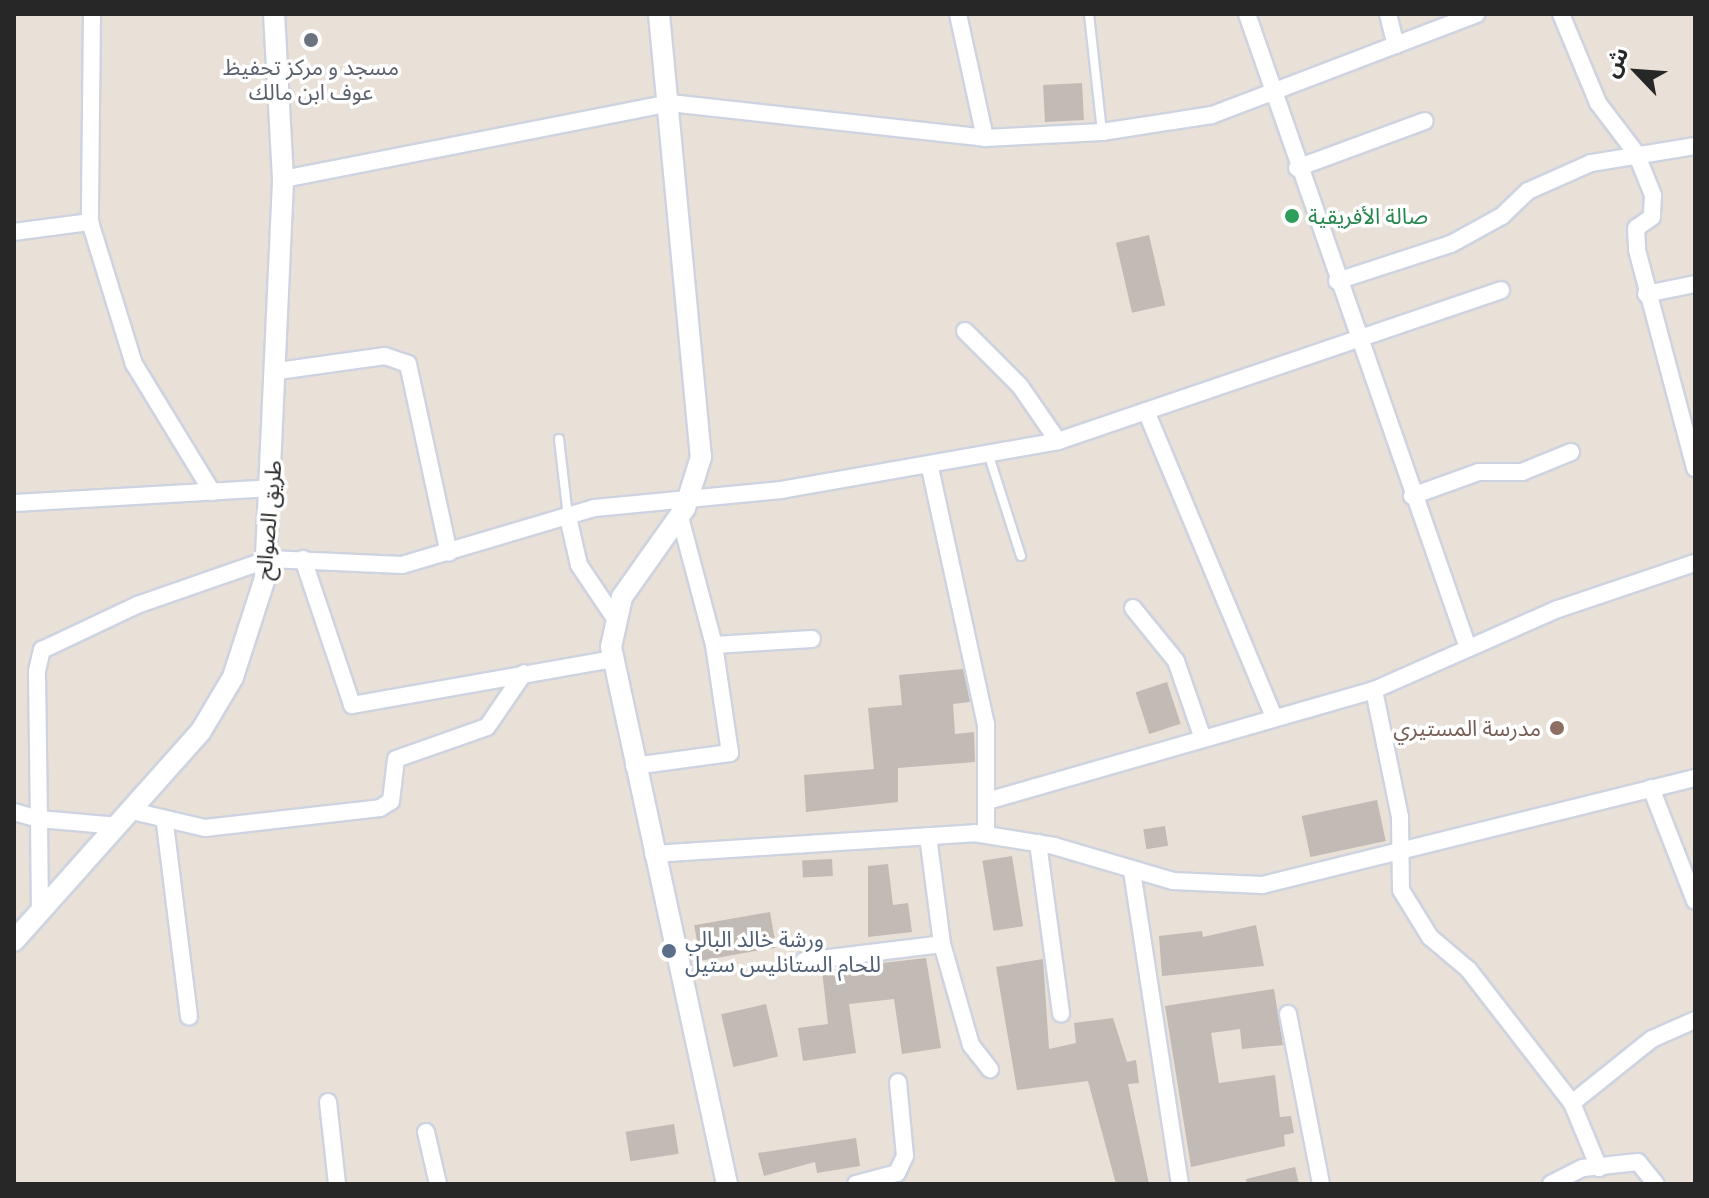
<!DOCTYPE html>
<html>
<head>
<meta charset="utf-8">
<style>
  body { margin:0 }
  #map { position:relative; width:1709px; height:1198px; overflow:hidden; background:#e9e0d8; font-family:Ubuntu,"Noto Sans Arabic",sans-serif }
  div>[style] { position:absolute }
  [style*='--x'] { left:calc(var(--x)*1px); top:calc(var(--y)*1px); width:calc(var(--w)*1px); rotate:calc(var(--a)*1deg) }
  .building>* { inset:0; background:#c1bab5; transform-origin:0 0 }
  .roads { filter:drop-shadow(2px 0 #ced3e0) drop-shadow(-2px 0 #ced3e0) drop-shadow(0 2px #ced3e0) drop-shadow(0 -2px #ced3e0) }
  .service>* { height:8px; margin:-4px; padding:0 4px; transform-origin:4px; border-radius:4px; background:#fff }
  .minor>* { height:16px; margin:-8px; padding:0 8px; transform-origin:8px; border-radius:8px; background:#fff }
  .tertiary>* { height:20px; margin:-10px; padding:0 10px; transform-origin:10px; border-radius:10px; background:#fff }
  .dots>* { width:22px; height:22px; translate:-50% -50%; box-sizing:border-box; border:4px solid #fff; border-radius:50% }
  span { translate:-50% -50%; white-space:nowrap; text-align:center; line-height:1.15; -webkit-text-stroke:7px #fff; paint-order:stroke }
  .worship-label { font-size:22px; color:#5b616d }
  .leisure-label { font-size:22px; color:#27864d }
  .left { translate:0 -50%; text-align:left }
  .street-label { font-size:22px; color:#272727 }
  .education-label { font-size:22px; color:#785e54 }
  .right { translate:-100% -50%; text-align:right }
  .service-label { font-size:22px; color:#4e5e75 }
  .frame { position:absolute; inset:0; border:16px solid #272727; pointer-events:none }
  .north { position:absolute; left:1597px; top:32px; width:80px; height:80px; -webkit-text-stroke:6px #fff; paint-order:stroke; rotate:295deg; font-size:22px; font-weight:700; line-height:32px; text-align:center; color:#272727 }
  .north::after { content:''; display:block; margin:auto; width:28px; height:36px; background:#272727; clip-path:polygon(50% 0,100% 100%,50% 72%,0 100%) }
</style>
</head>
<body>
<div id="map">
  <div class="building">
    <div style="left:1082px;top:83px;width:37px;height:39px;rotate:87deg"></div>
    <div style="left:1149px;top:235px;width:72px;height:34px;rotate:77deg"></div>
    <div style="clip-path:polygon(963px 669px,970px 702px,953px 704px,955px 734px,974px 732px,975px 762px,898px 768px,898px 802px,806px 812px,804px 775px,874px 769px,868px 708px,902px 705px,899px 675px)"></div>
    <div style="left:1167px;top:682px;width:44px;height:33px;rotate:72deg"></div>
    <div style="left:1377px;top:800px;width:42px;height:77px;rotate:78deg"></div>
    <div style="left:1165px;top:826px;width:20px;height:22px;rotate:81deg"></div>
    <div style="left:1012px;top:856px;width:71px;height:30px;rotate:81deg"></div>
    <div style="left:832px;top:859px;width:17px;height:30px;rotate:87deg"></div>
    <div style="clip-path:polygon(888px 864px,893px 905px,908px 903px,912px 932px,868px 937px,868px 866px)"></div>
    <div style="left:770px;top:912px;width:36px;height:77px;rotate:80deg"></div>
    <div style="clip-path:polygon(1256px 925px,1264px 966px,1162px 976px,1159px 936px,1202px 931px,1203px 937px)"></div>
    <div style="clip-path:polygon(926px 958px,941px 1048px,902px 1054px,894px 999px,849px 1004px,856px 1053px,803px 1061px,798px 1028px,828px 1024px,822px 970px)"></div>
    <div style="clip-path:polygon(1043px 959px,1049px 1049px,1076px 1043px,1074px 1023px,1113px 1018px,1127px 1062px,1136px 1060px,1139px 1083px,1128px 1084px,1149px 1184px,1116px 1184px,1088px 1081px,1017px 1090px,996px 967px)"></div>
    <div style="clip-path:polygon(1274px 989px,1283px 1045px,1242px 1049px,1240px 1029px,1211px 1033px,1219px 1083px,1275px 1075px,1280px 1117px,1291px 1116px,1294px 1133px,1284px 1135px,1285px 1146px,1191px 1167px,1165px 1006px)"></div>
    <div style="left:766px;top:1004px;width:54px;height:46px;rotate:77deg"></div>
    <div style="left:674px;top:1124px;width:30px;height:49px;rotate:81deg"></div>
    <div style="clip-path:polygon(856px 1138px,860px 1166px,817px 1173px,815px 1162px,764px 1176px,758px 1153px)"></div>
    <div style="clip-path:polygon(1295px 1167px,1299px 1184px,1247px 1184px,1246px 1179px)"></div>
  </div>
  <div class="roads">
    <div class="service">
      <div style="--x:1089;--y:14;--w:118;--a:83.7"></div>
      <div style="--x:559;--y:439;--w:79;--a:83.4"></div>
      <div style="--x:989;--y:456;--w:105;--a:72.3"></div>
    </div>
    <div class="minor">
      <div style="--x:92;--y:14;--w:208;--a:90.6"></div>
      <div style="--x:90;--y:222;--w:149;--a:72.8"></div>
      <div style="--x:134;--y:364;--w:150;--a:58.6"></div>
      <div style="--x:958;--y:14;--w:127;--a:77.7"></div>
      <div style="--x:1247;--y:14;--w:671;--a:70.78"></div>
      <div style="--x:1388;--y:14;--w:32;--a:76"></div>
      <div style="--x:1561;--y:14;--w:96;--a:67.4"></div>
      <div style="--x:1598;--y:103;--w:63;--a:52.8"></div>
      <div style="--x:1636;--y:153;--w:45;--a:68"></div>
      <div style="--x:1653;--y:195;--w:22;--a:93"></div>
      <div style="--x:1652;--y:217;--w:19;--a:145"></div>
      <div style="--x:1636;--y:228;--w:22;--a:87"></div>
      <div style="--x:1637;--y:250;--w:226;--a:75.1"></div>
      <div style="--x:1297;--y:168;--w:136;--a:-20.2"></div>
      <div style="--x:283;--y:179;--w:394;--a:-11.1"></div>
      <div style="--x:670;--y:103;--w:317;--a:6.3"></div>
      <div style="--x:985;--y:138;--w:117;--a:-2.9"></div>
      <div style="--x:1102;--y:132;--w:111;--a:-8.8"></div>
      <div style="--x:1212;--y:115;--w:283;--a:-20.9"></div>
      <div style="--x:14;--y:232;--w:77;--a:-7.5"></div>
      <div style="--x:1337;--y:281;--w:120;--a:-18"></div>
      <div style="--x:1451;--y:244;--w:58;--a:-28.8"></div>
      <div style="--x:1502;--y:216;--w:36;--a:-44"></div>
      <div style="--x:1528;--y:191;--w:69;--a:-24"></div>
      <div style="--x:1591;--y:163;--w:105;--a:-9.3"></div>
      <div style="--x:1646;--y:294;--w:50;--a:-11.5"></div>
      <div style="--x:965;--y:331;--w:78;--a:45"></div>
      <div style="--x:1020;--y:386;--w:67;--a:55.4"></div>
      <div style="--x:278;--y:371;--w:108;--a:-8"></div>
      <div style="--x:385;--y:356;--w:24;--a:19"></div>
      <div style="--x:408;--y:364;--w:193;--a:77.8"></div>
      <div style="--x:1146;--y:411;--w:329;--a:67.3"></div>
      <div style="--x:930;--y:468;--w:262;--a:77.7"></div>
      <div style="--x:986;--y:724;--w:110;--a:90"></div>
      <div style="--x:1412;--y:496;--w:71;--a:-19.7"></div>
      <div style="--x:1479;--y:472;--w:43;--a:0"></div>
      <div style="--x:1522;--y:472;--w:53;--a:-22.2"></div>
      <div style="--x:14;--y:503;--w:259;--a:-3.3"></div>
      <div style="--x:568;--y:517;--w:49;--a:77.1"></div>
      <div style="--x:579;--y:565;--w:63;--a:56.1"></div>
      <div style="--x:303;--y:559;--w:154;--a:71.4"></div>
      <div style="--x:352;--y:705;--w:265;--a:-10"></div>
      <div style="--x:1133;--y:608;--w:68;--a:50.9"></div>
      <div style="--x:1176;--y:661;--w:79;--a:70.9"></div>
      <div style="--x:714;--y:645;--w:98;--a:-3.5"></div>
      <div style="--x:634;--y:766;--w:97;--a:-7.7"></div>
      <div style="--x:730;--y:753;--w:109;--a:-98.4"></div>
      <div style="--x:714;--y:645;--w:132;--a:-104.9"></div>
      <div style="--x:1651;--y:788;--w:121;--a:68.7"></div>
      <div style="--x:987;--y:801;--w:403;--a:-16"></div>
      <div style="--x:132;--y:811;--w:75;--a:13.1"></div>
      <div style="--x:205;--y:828;--w:176;--a:-6.5"></div>
      <div style="--x:380;--y:808;--w:13;--a:-32"></div>
      <div style="--x:391;--y:801;--w:42;--a:-83.2"></div>
      <div style="--x:396;--y:759;--w:96;--a:-19.4"></div>
      <div style="--x:487;--y:727;--w:65;--a:-55.6"></div>
      <div style="--x:14;--y:812;--w:26;--a:16"></div>
      <div style="--x:39;--y:819;--w:93;--a:89.4"></div>
      <div style="--x:165;--y:824;--w:194;--a:82.9"></div>
      <div style="--x:118;--y:826;--w:79;--a:-174.9"></div>
      <div style="--x:39;--y:819;--w:148;--a:-90.8"></div>
      <div style="--x:37;--y:671;--w:22;--a:-77"></div>
      <div style="--x:42;--y:650;--w:105;--a:-25.3"></div>
      <div style="--x:137;--y:605;--w:140;--a:-19.2"></div>
      <div style="--x:269;--y:559;--w:133;--a:2.6"></div>
      <div style="--x:402;--y:565;--w:201;--a:-16.5"></div>
      <div style="--x:595;--y:508;--w:187;--a:-5.5"></div>
      <div style="--x:781;--y:490;--w:281;--a:-10"></div>
      <div style="--x:1058;--y:441;--w:468;--a:-18.8"></div>
      <div style="--x:928;--y:836;--w:109;--a:82.6"></div>
      <div style="--x:942;--y:944;--w:105;--a:74"></div>
      <div style="--x:971;--y:1045;--w:31;--a:52"></div>
      <div style="--x:1038;--y:843;--w:172;--a:82.3"></div>
      <div style="--x:653;--y:854;--w:322;--a:-3.7"></div>
      <div style="--x:974;--y:833;--w:81;--a:9.2"></div>
      <div style="--x:1054;--y:846;--w:124;--a:16.4"></div>
      <div style="--x:1173;--y:881;--w:89;--a:2.6"></div>
      <div style="--x:1262;--y:885;--w:446;--a:-13.9"></div>
      <div style="--x:1132;--y:871;--w:317;--a:81.3"></div>
      <div style="--x:804;--y:961;--w:139;--a:-7"></div>
      <div style="--x:1288;--y:1014;--w:173;--a:79"></div>
      <div style="--x:328;--y:1102;--w:82;--a:83.7"></div>
      <div style="--x:1572;--y:1103;--w:168;--a:-127.8"></div>
      <div style="--x:1469;--y:970;--w:51;--a:-139.8"></div>
      <div style="--x:1430;--y:937;--w:55;--a:-121.7"></div>
      <div style="--x:1401;--y:890;--w:73;--a:-90.8"></div>
      <div style="--x:1400;--y:817;--w:130;--a:-101.6"></div>
      <div style="--x:1374;--y:690;--w:201;--a:-23.8"></div>
      <div style="--x:1558;--y:609;--w:145;--a:-18.6"></div>
      <div style="--x:426;--y:1132;--w:53;--a:77"></div>
      <div style="--x:1599;--y:1168;--w:70;--a:-112.6"></div>
      <div style="--x:1572;--y:1103;--w:102;--a:-38.7"></div>
      <div style="--x:1652;--y:1039;--w:47;--a:-23.8"></div>
      <div style="--x:856;--y:1184;--w:42;--a:-15"></div>
      <div style="--x:897;--y:1173;--w:19;--a:-65"></div>
      <div style="--x:905;--y:1156;--w:74;--a:-95.4"></div>
      <div style="--x:1551;--y:1184;--w:36;--a:-27"></div>
      <div style="--x:1583;--y:1168;--w:55;--a:-6.2"></div>
      <div style="--x:1638;--y:1162;--w:28;--a:51"></div>
    </div>
    <div class="tertiary">
      <div style="--x:659;--y:14;--w:445;--a:84.6"></div>
      <div style="--x:701;--y:457;--w:53;--a:107.4"></div>
      <div style="--x:685;--y:508;--w:109;--a:125.3"></div>
      <div style="--x:622;--y:597;--w:51;--a:102.4"></div>
      <div style="--x:611;--y:647;--w:549;--a:77.81"></div>
      <div style="--x:14;--y:941;--w:281;--a:-48.3"></div>
      <div style="--x:201;--y:731;--w:63;--a:-59.3"></div>
      <div style="--x:233;--y:677;--w:104;--a:-72.1"></div>
      <div style="--x:265;--y:578;--w:399;--a:-87.4"></div>
      <div style="--x:283;--y:179;--w:165;--a:-93.1"></div>
    </div>
  </div>
  <div class="dots">
    <div style="left:311px;top:40px;background:#6b7280"></div>
    <div style="left:1292px;top:216px;background:#2e9e5b"></div>
    <div style="left:1557px;top:728px;background:#8d6e63"></div>
    <div style="left:669px;top:951px;background:#5c6f8a"></div>
  </div>
  <div class="worship-label">
    <span style="left:311px;top:79px">مسجد و مركز تحفيظ<br>عوف ابن مالك</span>
  </div>
  <div class="leisure-label">
    <span class="left" style="left:1308px;top:216px">صالة الأفريقية</span>
  </div>
  <div class="street-label">
    <span style="left:268px;top:520px;rotate:-85deg">طريق الصوالح</span>
  </div>
  <div class="education-label">
    <span class="right" style="left:1541px;top:728px">مدرسة المستيري</span>
  </div>
  <div class="service-label">
    <span class="left" style="left:685px;top:951px">ورشة خالد البالي<br>للحام الستانليس ستيل</span>
  </div>
  <div class="frame"></div>
  <div class="north">ش</div>
</div>
</body>
</html>
